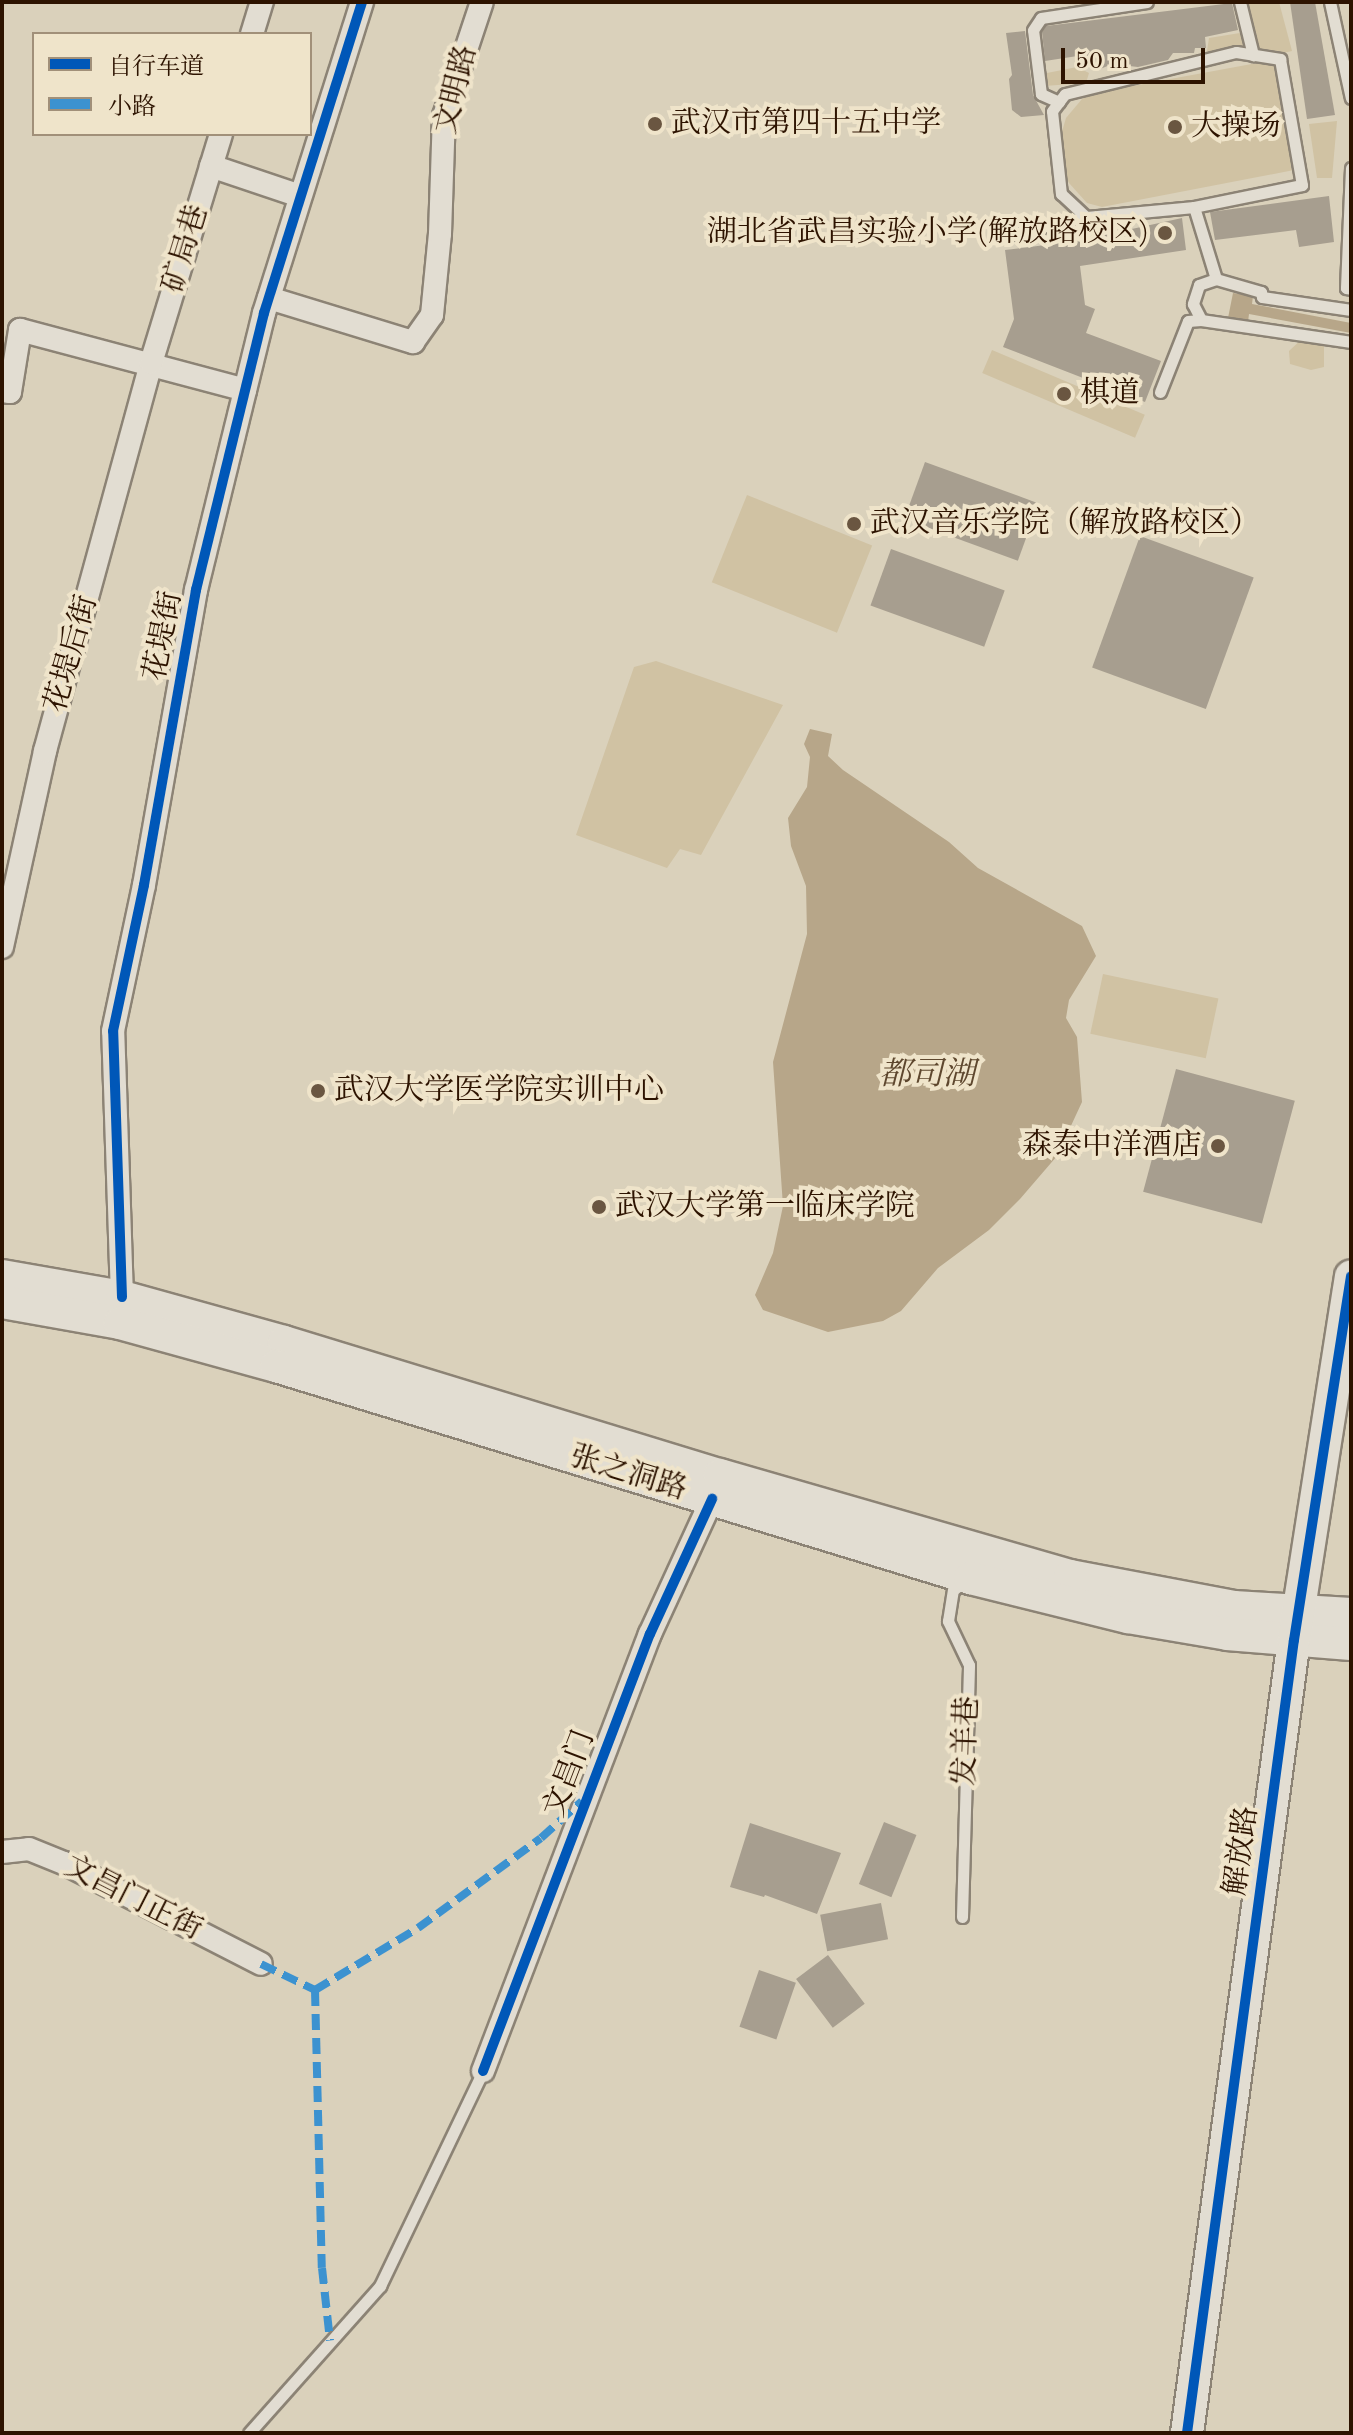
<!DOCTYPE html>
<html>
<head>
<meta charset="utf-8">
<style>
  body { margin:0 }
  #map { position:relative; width:1353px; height:2435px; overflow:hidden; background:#dad1bb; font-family:"Old Standard TT","Noto Serif SC",serif }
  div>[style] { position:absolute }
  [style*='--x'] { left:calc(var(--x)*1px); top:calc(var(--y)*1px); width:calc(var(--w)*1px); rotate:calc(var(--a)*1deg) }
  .green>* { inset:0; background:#d0c2a3; transform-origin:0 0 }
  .water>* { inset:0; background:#b7a689 }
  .building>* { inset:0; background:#a79e8f; transform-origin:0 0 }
  .roads { filter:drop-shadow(2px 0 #8c8375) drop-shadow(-2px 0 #8c8375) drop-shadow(0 2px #8c8375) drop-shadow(0 -2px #8c8375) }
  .lane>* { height:11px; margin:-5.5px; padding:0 5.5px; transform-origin:5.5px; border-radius:5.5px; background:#e2ddd2 }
  .street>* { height:22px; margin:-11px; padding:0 11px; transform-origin:11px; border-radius:11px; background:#e2ddd2 }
  .secondary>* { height:32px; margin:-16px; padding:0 16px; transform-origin:16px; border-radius:16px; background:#e2ddd2 }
  .quiet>* { height:8px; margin-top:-4px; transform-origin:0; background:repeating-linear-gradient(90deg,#3c92d0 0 16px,transparent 0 24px) }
  .cycleway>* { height:10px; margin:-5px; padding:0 5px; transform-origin:5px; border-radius:5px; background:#0057b8 }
  .dots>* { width:22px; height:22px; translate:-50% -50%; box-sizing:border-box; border:4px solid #efe4ca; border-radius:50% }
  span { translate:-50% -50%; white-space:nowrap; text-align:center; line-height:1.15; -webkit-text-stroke:8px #efe4ca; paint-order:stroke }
  .street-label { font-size:30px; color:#2d1300 }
  .poi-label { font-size:30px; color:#2d1300 }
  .left { translate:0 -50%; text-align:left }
  .right { translate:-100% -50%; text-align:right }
  .water-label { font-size:32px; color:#5e472e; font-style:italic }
  .frame { position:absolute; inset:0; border:4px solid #2d1300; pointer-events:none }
  .legend { position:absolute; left:32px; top:32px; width:280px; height:104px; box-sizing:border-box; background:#efe4ca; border:2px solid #a19079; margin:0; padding:10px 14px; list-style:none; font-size:24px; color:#2d1300 }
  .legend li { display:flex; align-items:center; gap:16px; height:40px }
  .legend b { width:40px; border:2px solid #a19079 }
  .scale { position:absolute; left:1061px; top:48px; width:144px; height:36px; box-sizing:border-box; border:4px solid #2d1300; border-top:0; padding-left:10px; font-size:24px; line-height:28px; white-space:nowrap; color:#2d1300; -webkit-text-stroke:6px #efe4ca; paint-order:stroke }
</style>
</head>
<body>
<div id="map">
  <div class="green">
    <div style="clip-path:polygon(1242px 2px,1279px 2px,1292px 51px,1257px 59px)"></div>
    <div style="clip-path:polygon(1240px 33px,1246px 36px,1244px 47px,1236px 45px,1211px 54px,1207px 51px,1209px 38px)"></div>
    <div style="clip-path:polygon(1274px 60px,1294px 170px,1102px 207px,1087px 203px,1069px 183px,1061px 167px,1061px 135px,1066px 118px,1082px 99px,1100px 92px)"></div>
    <div style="clip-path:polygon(1077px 67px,1089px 73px,1086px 83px,1044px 86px,1047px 73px)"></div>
    <div style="clip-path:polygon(1337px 121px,1332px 178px,1317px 178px,1309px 124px)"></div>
    <div style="clip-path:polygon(1304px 337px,1316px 337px,1324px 345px,1324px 367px,1311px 370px,1290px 364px,1289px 351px)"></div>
    <div style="left:992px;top:350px;width:166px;height:25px;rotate:23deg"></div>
    <div style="left:747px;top:495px;width:135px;height:94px;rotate:22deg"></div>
    <div style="clip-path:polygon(656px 661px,783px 705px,701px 855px,680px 849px,667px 868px,576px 835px,634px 667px)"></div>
    <div style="left:1103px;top:974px;width:118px;height:61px;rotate:12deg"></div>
  </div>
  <div class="water">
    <div style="clip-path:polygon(1233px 293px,1253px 296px,1252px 304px,1351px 323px,1351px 333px,1249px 314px,1248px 322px,1228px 318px)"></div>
    <div style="clip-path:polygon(810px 729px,832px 734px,828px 756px,843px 770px,949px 842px,978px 868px,1082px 926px,1096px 956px,1069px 1000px,1066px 1018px,1077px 1037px,1082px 1102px,1057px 1156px,1020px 1199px,989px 1230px,938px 1268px,901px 1311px,883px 1321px,828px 1332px,763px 1310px,755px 1295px,773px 1253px,783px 1206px,773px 1062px,807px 934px,806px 886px,791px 846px,788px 818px,807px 787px,810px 757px,804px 744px)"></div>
  </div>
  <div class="building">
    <div style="clip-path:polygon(1290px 2px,1315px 2px,1335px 115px,1307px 119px)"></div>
    <div style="clip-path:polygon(1232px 3px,1238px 30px,1205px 37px,1206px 48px,1195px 48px,1194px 53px,1173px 53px,1168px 60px,1138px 67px,1112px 64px,1098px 70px,1098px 65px,1086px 67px,1084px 55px,1045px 61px,1042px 32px,1046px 26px)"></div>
    <div style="clip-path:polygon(1025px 31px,1033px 95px,1044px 115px,1021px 117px,1012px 110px,1009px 79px,1012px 75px,1006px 33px)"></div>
    <div style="clip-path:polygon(1329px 196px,1334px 242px,1299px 247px,1296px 230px,1215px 240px,1210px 212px)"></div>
    <div style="clip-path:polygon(1182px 218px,1186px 250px,1080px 266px,1085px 305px,1095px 309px,1086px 333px,1161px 361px,1145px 402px,1003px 347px,1014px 319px,1005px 250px,1077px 241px)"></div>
    <div style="left:925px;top:462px;width:121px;height:61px;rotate:20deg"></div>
    <div style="left:1140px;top:536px;width:121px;height:140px;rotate:20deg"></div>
    <div style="left:891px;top:549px;width:121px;height:60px;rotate:20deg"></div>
    <div style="left:1176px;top:1069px;width:123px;height:127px;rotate:15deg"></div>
    <div style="left:884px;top:1822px;width:35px;height:67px;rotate:22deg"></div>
    <div style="clip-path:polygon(750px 1823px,841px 1853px,817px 1914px,765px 1895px,764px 1897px,730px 1887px)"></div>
    <div style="left:881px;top:1903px;width:37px;height:62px;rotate:79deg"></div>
    <div style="left:828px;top:1955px;width:61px;height:40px;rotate:53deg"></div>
    <div style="left:759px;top:1970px;width:39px;height:60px;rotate:19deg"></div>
  </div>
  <div class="roads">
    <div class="lane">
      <div style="--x:1240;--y:2;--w:55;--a:76.2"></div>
      <div style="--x:1330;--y:2;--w:98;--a:77.7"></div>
      <div style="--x:1236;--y:52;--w:45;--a:9"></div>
      <div style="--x:1280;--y:59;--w:128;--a:80.1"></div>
      <div style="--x:1302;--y:185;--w:110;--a:168.5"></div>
      <div style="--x:1194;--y:207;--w:108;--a:174.7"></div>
      <div style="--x:1086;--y:217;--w:34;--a:-137"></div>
      <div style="--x:1061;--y:194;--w:83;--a:-96.2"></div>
      <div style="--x:1052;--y:111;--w:21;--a:-53"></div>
      <div style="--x:1065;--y:94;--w:176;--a:-13.8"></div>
      <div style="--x:1059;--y:102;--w:20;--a:-156"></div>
      <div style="--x:1041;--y:94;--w:64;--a:-97.1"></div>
      <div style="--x:1033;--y:30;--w:14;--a:-56"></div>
      <div style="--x:1041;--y:18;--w:107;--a:-8.6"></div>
      <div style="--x:1351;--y:168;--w:120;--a:92.4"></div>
      <div style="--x:1346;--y:288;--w:5;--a:11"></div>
      <div style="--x:1194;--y:207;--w:75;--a:73"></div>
      <div style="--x:1216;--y:279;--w:47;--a:16.1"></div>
      <div style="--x:1261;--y:292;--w:5;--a:79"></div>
      <div style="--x:1262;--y:297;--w:90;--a:8.3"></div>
      <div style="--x:1011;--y:234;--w:77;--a:-12.8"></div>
      <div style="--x:1216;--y:279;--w:18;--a:161"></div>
      <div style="--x:1199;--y:285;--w:20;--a:108"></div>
      <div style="--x:1193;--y:304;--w:18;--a:63"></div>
      <div style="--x:1201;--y:320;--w:152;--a:8.3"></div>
      <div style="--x:1160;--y:392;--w:76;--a:-68.5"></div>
      <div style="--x:1188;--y:321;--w:13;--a:-4"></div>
      <div style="--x:962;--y:1917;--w:252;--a:-88.4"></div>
      <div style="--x:969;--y:1665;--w:49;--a:-115.5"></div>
      <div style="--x:948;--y:1621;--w:31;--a:-81"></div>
      <div style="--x:953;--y:1590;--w:15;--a:-37"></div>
      <div style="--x:249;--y:2433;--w:197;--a:-48.3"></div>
      <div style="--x:380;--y:2286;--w:238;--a:-64.4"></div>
    </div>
    <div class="street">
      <div style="--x:252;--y:34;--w:34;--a:-73"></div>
      <div style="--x:211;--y:166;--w:94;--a:18.6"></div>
      <div style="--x:269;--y:298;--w:151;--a:17"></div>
      <div style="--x:413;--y:342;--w:33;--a:-55"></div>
      <div style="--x:432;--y:315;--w:81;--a:-84.4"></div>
      <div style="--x:440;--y:234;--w:118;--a:-88.1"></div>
      <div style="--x:444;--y:116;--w:120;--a:-71.6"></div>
      <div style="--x:2;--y:391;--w:8;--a:7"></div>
      <div style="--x:10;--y:392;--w:63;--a:-80.8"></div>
      <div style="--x:20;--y:330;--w:233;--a:14.9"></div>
      <div style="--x:2;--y:947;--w:201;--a:-77.6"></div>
      <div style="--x:45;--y:751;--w:402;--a:-74.7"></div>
      <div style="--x:151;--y:363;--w:239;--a:-73"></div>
      <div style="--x:122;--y:1297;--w:266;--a:-91.9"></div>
      <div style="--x:113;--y:1031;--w:149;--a:-78"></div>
      <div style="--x:144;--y:885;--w:300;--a:-80"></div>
      <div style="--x:196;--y:590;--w:285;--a:-76.2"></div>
      <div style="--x:264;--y:313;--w:326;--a:-72.5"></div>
      <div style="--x:2;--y:1852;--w:27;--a:-6"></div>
      <div style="--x:29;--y:1849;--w:38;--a:22"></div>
      <div style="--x:64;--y:1863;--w:221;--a:27.1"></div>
      <div style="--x:483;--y:2071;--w:468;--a:-69.1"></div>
      <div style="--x:650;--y:1634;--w:149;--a:-65.3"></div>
    </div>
    <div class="secondary">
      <div style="--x:2;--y:1276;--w:122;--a:9.9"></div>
      <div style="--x:122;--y:1297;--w:168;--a:15.5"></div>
      <div style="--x:284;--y:1342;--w:456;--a:17"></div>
      <div style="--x:720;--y:1475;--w:364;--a:16.1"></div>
      <div style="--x:1070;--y:1576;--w:167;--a:10.7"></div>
      <div style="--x:1234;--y:1607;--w:117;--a:3.4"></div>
      <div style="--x:2;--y:1302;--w:120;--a:10.1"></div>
      <div style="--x:120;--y:1323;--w:162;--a:15.4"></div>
      <div style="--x:276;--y:1366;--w:726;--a:16.99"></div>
      <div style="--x:970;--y:1578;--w:163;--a:13.9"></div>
      <div style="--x:1128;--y:1617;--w:100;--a:9.7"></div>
      <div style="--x:1227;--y:1634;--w:124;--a:4.6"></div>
      <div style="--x:1187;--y:2433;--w:800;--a:-82.32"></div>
      <div style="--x:1294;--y:1640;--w:368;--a:-81.1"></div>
    </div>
  </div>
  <div class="quiet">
    <div style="--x:261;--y:1964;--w:60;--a:25.7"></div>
    <div style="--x:315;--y:1990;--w:120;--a:-31"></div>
    <div style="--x:418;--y:1928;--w:152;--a:-36.2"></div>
    <div style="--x:541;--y:1838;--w:55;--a:-42.1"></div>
    <div style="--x:315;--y:1990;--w:278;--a:88.6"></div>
    <div style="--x:322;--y:2268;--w:73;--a:83.7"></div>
  </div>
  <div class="cycleway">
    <div style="--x:122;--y:1297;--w:266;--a:-91.9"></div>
    <div style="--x:113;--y:1031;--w:149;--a:-78"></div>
    <div style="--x:144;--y:885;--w:300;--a:-80"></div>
    <div style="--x:196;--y:590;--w:285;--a:-76.2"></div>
    <div style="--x:264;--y:313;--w:326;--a:-72.5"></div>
    <div style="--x:483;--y:2071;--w:468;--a:-69.1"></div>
    <div style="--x:650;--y:1634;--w:149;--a:-65.3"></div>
    <div style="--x:1187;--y:2433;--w:800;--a:-82.32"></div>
    <div style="--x:1294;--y:1640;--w:368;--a:-81.1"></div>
  </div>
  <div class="dots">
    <div style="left:655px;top:124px;background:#6a5641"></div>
    <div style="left:1175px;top:127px;background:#6a5641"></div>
    <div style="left:1165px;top:233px;background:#6a5641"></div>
    <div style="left:1064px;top:394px;background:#6a5641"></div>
    <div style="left:854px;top:524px;background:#6a5641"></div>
    <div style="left:318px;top:1091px;background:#6a5641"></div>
    <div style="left:1218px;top:1146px;background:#6a5641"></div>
    <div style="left:599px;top:1207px;background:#6a5641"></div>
  </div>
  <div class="street-label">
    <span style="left:457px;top:90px;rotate:-76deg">文明路</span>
    <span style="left:186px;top:249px;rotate:-73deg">矿局巷</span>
    <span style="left:164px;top:636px;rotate:-79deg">花堤街</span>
    <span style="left:72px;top:654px;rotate:-74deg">花堤后街</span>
    <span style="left:628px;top:1474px;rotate:17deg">张之洞路</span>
    <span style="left:967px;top:1741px;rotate:-88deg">发羊巷</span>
    <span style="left:570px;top:1774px;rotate:-69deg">文昌门</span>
    <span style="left:1242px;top:1851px;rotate:-82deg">解放路</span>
    <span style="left:133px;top:1899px;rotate:27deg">文昌门正街</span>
  </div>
  <div class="poi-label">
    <span class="left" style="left:671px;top:124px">武汉市第四十五中学</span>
    <span class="left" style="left:1191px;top:127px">大操场</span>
    <span class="right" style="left:1149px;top:233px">湖北省武昌实验小学(解放路校区)</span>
    <span class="left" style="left:1080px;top:394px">棋道</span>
    <span class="left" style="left:870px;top:524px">武汉音乐学院（解放路校区）</span>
    <span class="left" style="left:334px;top:1091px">武汉大学医学院实训中心</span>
    <span class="right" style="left:1202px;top:1146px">森泰中洋酒店</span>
    <span class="left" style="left:615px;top:1207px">武汉大学第一临床学院</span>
  </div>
  <div class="water-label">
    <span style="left:927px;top:1076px">都司湖</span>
  </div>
  <div class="frame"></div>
  <ul class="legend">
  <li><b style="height:10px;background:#0057b8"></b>自行车道</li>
  <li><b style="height:10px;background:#3c92d0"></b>小路</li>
  </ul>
  <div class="scale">50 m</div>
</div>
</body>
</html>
